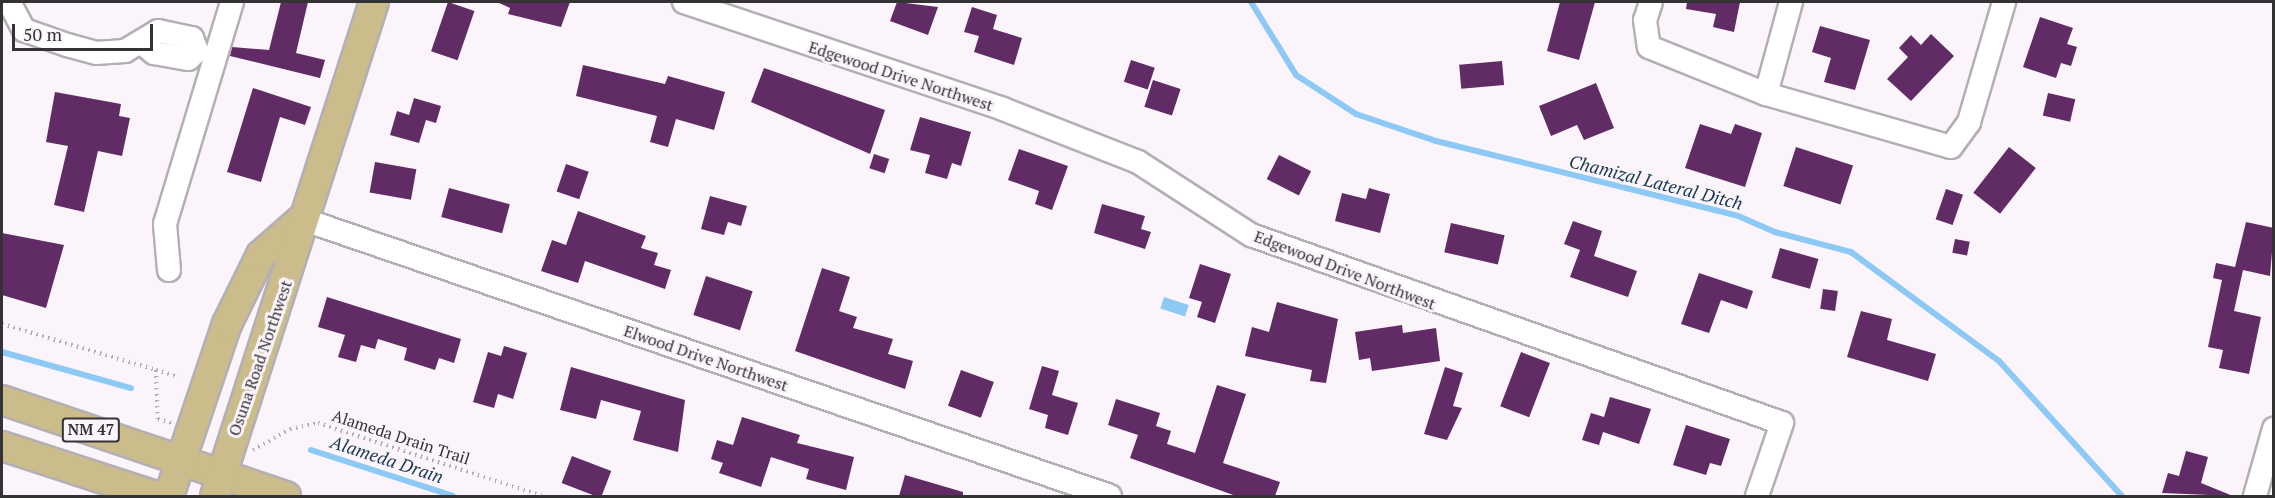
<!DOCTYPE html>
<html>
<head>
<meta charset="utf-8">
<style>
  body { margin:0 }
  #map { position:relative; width:2275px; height:498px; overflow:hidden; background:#fbf5fb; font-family:"PT Serif",serif }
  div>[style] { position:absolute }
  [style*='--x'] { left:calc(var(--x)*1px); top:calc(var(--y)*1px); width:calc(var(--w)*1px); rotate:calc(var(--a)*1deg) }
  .water>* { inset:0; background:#8dc9f5; transform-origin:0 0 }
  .stream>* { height:6px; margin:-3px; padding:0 3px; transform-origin:3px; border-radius:3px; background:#8dc9f5 }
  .building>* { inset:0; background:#612c65; transform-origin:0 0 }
  .path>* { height:4px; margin-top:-2px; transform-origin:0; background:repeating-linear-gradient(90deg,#b2adb2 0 1.5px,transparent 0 6px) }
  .roads { filter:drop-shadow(2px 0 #b4afb5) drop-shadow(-2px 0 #b4afb5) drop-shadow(0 2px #b4afb5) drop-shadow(0 -2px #b4afb5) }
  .minor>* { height:22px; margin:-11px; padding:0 11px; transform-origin:11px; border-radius:11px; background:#fff }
  .major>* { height:28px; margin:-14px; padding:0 14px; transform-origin:14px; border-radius:14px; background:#cbbc8b }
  span { translate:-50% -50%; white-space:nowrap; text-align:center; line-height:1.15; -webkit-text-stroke:6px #fbf5fb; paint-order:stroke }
  .shield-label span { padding:2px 4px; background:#fbf5fb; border:2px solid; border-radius:4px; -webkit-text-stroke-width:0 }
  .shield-label { font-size:15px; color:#353235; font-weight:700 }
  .street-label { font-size:16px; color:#353235 }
  .water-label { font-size:18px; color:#17384f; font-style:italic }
  .frame { position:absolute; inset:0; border:3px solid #353235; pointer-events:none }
  .scale { position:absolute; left:12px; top:24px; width:141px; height:27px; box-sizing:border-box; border:3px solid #353235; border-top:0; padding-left:8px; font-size:18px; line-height:21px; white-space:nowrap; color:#353235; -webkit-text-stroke:4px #fbf5fb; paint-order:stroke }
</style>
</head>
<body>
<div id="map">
  <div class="water">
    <div style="left:1164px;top:297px;width:26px;height:12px;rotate:18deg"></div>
  </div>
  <div class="stream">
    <div style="--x:1251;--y:2;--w:86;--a:58.3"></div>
    <div style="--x:1296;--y:75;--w:72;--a:33"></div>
    <div style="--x:1356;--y:114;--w:84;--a:18.6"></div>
    <div style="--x:1436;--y:141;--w:309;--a:13.9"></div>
    <div style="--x:1736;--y:215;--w:43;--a:23.6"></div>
    <div style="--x:1775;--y:232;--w:79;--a:14.7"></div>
    <div style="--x:1851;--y:252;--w:184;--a:36.4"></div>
    <div style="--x:1999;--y:361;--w:183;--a:47.7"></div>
    <div style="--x:2;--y:352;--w:134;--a:15.6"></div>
    <div style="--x:311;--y:450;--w:149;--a:17.9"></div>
  </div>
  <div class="building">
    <div style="clip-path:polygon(281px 2px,308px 2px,296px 53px,325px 60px,320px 78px,230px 56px,232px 47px,269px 50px)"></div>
    <div style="left:448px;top:2px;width:28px;height:52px;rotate:19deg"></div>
    <div style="clip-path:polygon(497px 2px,570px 2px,561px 27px,508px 14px,510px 8px)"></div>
    <div style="clip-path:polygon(897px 2px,938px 7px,928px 35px,890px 21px)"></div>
    <div style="clip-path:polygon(1560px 2px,1595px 2px,1579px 60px,1547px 51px)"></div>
    <div style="clip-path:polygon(1687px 2px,1740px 2px,1734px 32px,1713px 27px,1716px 14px,1686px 9px)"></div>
    <div style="clip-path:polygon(972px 7px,997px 15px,993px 29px,1022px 38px,1014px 65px,974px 52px,979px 36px,964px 32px)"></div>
    <div style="clip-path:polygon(2040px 17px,2073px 28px,2067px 44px,2077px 47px,2071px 66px,2061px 63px,2056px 78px,2023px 67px)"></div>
    <div style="clip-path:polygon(1820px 26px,1870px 40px,1855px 90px,1824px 82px,1831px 58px,1812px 52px)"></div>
    <div style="clip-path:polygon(1931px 34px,1954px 56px,1911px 101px,1887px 79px,1908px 57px,1899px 48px,1911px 35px,1921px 45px)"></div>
    <div style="left:1131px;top:60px;width:25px;height:23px;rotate:18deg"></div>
    <div style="left:1502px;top:61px;width:24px;height:43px;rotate:85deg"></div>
    <div style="clip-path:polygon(583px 65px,665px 84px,668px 76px,725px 92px,714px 130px,676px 119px,668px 147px,650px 142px,657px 116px,576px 96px)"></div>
    <div style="clip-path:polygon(764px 68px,885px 110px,870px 154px,751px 102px)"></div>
    <div style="left:1153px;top:80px;width:29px;height:28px;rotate:18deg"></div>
    <div style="clip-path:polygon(1596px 83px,1614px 128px,1584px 140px,1577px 125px,1551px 136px,1539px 106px)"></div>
    <div style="clip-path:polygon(253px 88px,311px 107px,305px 125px,280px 117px,261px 182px,227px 172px)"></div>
    <div style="clip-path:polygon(55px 92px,121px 104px,119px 116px,130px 118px,122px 156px,98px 151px,84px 212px,54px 205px,68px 146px,46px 142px)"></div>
    <div style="left:2048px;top:93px;width:28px;height:23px;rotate:13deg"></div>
    <div style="clip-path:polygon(414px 98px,441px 106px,436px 123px,426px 120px,419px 143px,390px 135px,397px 111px,409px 115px)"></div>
    <div style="clip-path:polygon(920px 117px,971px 132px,961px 166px,952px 163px,947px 179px,925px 173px,930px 155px,910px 150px)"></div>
    <div style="clip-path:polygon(1700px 124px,1731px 134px,1735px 124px,1762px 133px,1745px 187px,1685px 168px)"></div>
    <div style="left:1796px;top:147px;width:60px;height:41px;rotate:18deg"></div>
    <div style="left:2009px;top:147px;width:34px;height:58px;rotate:38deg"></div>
    <div style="clip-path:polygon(1019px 149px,1068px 166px,1052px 210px,1035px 204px,1039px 191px,1008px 180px)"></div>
    <div style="left:874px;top:154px;width:16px;height:15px;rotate:18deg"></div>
    <div style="left:1279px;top:155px;width:36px;height:27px;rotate:27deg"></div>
    <div style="left:375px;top:162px;width:42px;height:31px;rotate:10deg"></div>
    <div style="left:566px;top:164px;width:24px;height:29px;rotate:19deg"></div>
    <div style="left:449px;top:188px;width:63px;height:30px;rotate:15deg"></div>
    <div style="clip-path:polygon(1369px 188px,1390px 194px,1380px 233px,1335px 221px,1342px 193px,1366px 199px)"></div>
    <div style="left:1946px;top:189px;width:18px;height:32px;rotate:19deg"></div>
    <div style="clip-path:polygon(710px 196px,747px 206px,741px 226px,728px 222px,724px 235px,701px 229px)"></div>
    <div style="clip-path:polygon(1102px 204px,1145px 216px,1141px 229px,1151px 232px,1145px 249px,1094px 233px)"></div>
    <div style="clip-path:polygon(578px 211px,646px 236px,641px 248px,658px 253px,654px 265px,671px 270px,665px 289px,585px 261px,578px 283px,541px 271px,552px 240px,566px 245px)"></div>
    <div style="clip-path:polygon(1573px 221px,1602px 231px,1594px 256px,1637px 271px,1628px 297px,1570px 277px,1580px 250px,1564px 244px)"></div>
    <div style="clip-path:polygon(2246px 222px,2274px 228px,2270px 276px,2243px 270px,2234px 311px,2261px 317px,2249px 374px,2219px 368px,2223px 350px,2208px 347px,2222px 280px,2213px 278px,2216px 263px,2235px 267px)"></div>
    <div style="left:1451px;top:223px;width:55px;height:30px;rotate:13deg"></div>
    <div style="clip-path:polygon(2px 233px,64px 245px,46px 308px,2px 295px)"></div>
    <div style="left:1955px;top:239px;width:15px;height:14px;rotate:11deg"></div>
    <div style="left:1780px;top:248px;width:40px;height:31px;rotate:16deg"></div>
    <div style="clip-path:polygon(1200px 264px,1231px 274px,1215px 323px,1197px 317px,1202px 302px,1189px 298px)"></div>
    <div style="clip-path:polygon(822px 268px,850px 277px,839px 311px,857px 317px,853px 328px,893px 339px,888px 354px,913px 361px,905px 389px,795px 351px)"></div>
    <div style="clip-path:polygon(1699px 273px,1753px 291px,1747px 309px,1721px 300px,1709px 333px,1681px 324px)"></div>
    <div style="left:706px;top:276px;width:49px;height:41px;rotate:18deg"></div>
    <div style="left:1823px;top:289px;width:15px;height:20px;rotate:8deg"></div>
    <div style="clip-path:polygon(327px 297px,461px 339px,454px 363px,439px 358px,435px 370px,404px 360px,407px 348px,378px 339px,375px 349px,361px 345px,356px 362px,338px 357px,345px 335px,318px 327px)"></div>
    <div style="clip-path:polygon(1277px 302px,1338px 319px,1326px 383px,1310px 381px,1312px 370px,1245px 356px,1252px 327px,1269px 332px)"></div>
    <div style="clip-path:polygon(1861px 311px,1892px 319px,1887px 340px,1936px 354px,1928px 381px,1847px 357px)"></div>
    <div style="clip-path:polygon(1402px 325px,1403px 333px,1436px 328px,1440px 361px,1372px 371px,1370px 358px,1359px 360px,1355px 332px)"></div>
    <div style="clip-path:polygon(504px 346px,527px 353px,513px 399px,498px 394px,494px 408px,473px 402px,488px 352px,501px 356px)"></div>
    <div style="left:1521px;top:352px;width:31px;height:58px;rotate:21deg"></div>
    <div style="clip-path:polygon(1042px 366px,1059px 371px,1052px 395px,1078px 403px,1068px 435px,1045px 428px,1048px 415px,1029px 409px)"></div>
    <div style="clip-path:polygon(571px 367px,685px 400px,678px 452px,633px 440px,641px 411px,601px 400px,596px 419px,560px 410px)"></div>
    <div style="clip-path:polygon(1445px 367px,1463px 373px,1453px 406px,1462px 408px,1447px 440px,1424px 434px)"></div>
    <div style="left:961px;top:370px;width:35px;height:38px;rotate:20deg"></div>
    <div style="clip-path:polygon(1217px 385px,1246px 394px,1223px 463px,1280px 482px,1275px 496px,1236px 496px,1130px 458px,1138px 435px,1108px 425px,1116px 399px,1160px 413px,1156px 426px,1171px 431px,1167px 444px,1195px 453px)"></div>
    <div style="clip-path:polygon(1610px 397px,1651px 409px,1639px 444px,1603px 432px,1599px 445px,1582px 440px,1591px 413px,1604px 417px)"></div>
    <div style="clip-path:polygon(742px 417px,800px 435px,797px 443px,854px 457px,846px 490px,806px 479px,809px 469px,771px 457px,761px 487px,719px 473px,723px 463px,711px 459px,717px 440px,733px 445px)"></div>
    <div style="clip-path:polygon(1686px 425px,1730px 439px,1721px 466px,1710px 463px,1706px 475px,1673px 465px)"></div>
    <div style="clip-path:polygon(2186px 451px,2208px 457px,2201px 483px,2233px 496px,2162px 493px,2168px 473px,2179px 476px)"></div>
    <div style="left:572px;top:456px;width:42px;height:29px;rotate:21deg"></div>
    <div style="clip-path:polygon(905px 475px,963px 492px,963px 496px,899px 496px)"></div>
  </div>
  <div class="path">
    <div style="--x:2;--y:324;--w:161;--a:16.6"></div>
    <div style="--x:156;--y:370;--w:49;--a:87.7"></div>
    <div style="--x:158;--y:419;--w:15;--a:16"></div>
    <div style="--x:156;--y:370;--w:24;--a:17"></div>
    <div style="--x:253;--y:450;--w:43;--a:-29.6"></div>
    <div style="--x:290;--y:429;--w:29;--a:-12"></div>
    <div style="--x:318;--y:423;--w:237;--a:18"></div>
  </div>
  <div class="roads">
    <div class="minor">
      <div style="--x:9;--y:2;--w:32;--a:62"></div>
      <div style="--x:24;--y:30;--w:46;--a:19.2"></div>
      <div style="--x:67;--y:45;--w:30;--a:15"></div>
      <div style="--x:96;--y:53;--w:29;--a:-4"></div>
      <div style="--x:125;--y:51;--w:39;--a:-31"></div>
      <div style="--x:158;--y:31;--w:35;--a:12"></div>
      <div style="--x:192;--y:38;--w:14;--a:69"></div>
      <div style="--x:684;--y:2;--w:336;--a:18.5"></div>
      <div style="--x:1003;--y:109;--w:145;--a:21.4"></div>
      <div style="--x:1138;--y:162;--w:135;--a:32.9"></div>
      <div style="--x:1251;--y:235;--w:563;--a:19.5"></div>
      <div style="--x:1782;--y:423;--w:77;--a:108.9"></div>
      <div style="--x:1651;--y:2;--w:19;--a:108"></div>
      <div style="--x:1645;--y:20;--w:27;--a:82"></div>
      <div style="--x:1649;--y:47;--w:126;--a:21.9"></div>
      <div style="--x:1766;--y:94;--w:192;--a:16"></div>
      <div style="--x:1951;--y:147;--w:31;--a:-54"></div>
      <div style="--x:1969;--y:122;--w:125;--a:-73.7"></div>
      <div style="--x:142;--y:43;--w:16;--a:40"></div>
      <div style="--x:154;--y:53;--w:35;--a:10"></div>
      <div style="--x:188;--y:59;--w:12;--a:-42"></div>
      <div style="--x:1766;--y:94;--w:95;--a:-74.8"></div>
      <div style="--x:302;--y:219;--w:854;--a:18.92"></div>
      <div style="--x:169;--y:270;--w:46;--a:-95"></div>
      <div style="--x:165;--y:224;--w:232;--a:-73.2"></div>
      <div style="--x:2255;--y:496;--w:70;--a:-74.2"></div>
    </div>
    <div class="major">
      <div style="--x:2;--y:400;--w:300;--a:18.7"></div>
      <div style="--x:2;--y:446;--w:162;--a:18"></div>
      <div style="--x:169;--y:496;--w:182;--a:-71.4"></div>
      <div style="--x:227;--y:324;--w:77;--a:-63.8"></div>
      <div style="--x:261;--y:255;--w:55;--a:-41.3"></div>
      <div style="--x:215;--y:496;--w:519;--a:-72.16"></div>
    </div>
  </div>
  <div class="shield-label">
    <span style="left:91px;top:430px">NM 47</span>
  </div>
  <div class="street-label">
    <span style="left:901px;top:76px;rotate:18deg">Edgewood Drive Northwest</span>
    <span style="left:1345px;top:270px;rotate:21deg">Edgewood Drive Northwest</span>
    <span style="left:260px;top:358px;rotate:-71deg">Osuna Road Northwest</span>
    <span style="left:706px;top:358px;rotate:19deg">Elwood Drive Northwest</span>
    <span style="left:401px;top:437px;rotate:18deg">Alameda Drain Trail</span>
  </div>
  <div class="water-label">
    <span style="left:1656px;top:182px;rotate:14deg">Chamizal Lateral Ditch</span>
    <span style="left:387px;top:459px;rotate:18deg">Alameda Drain</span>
  </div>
  <div class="frame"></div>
  <div class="scale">50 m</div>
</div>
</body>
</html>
